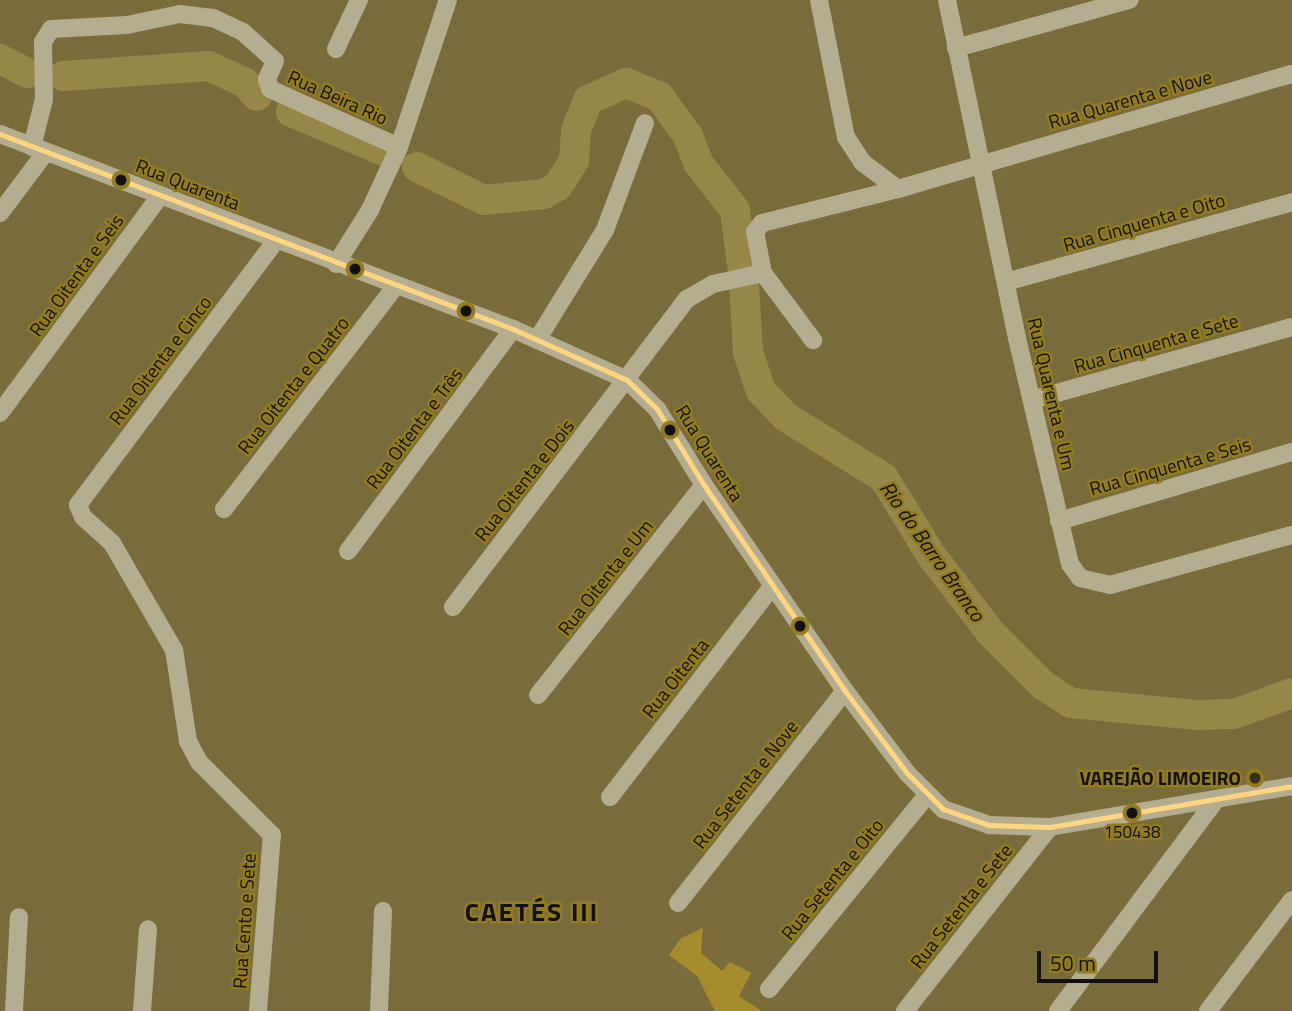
<!DOCTYPE html>
<html>
<head>
<meta charset="utf-8">
<style>
  body { margin:0 }
  #map { position:relative; width:1292px; height:1011px; overflow:hidden; background:#796c3a; font-family:"Titillium Web",sans-serif }
  div>[style] { position:absolute }
  [style*='--x'] { left:calc(var(--x)*1px); top:calc(var(--y)*1px); width:calc(var(--w)*1px); rotate:calc(var(--a)*1deg) }
  .green>* { inset:0; background:#a78c2e }
  .river>* { height:30px; margin:-15px; padding:0 15px; transform-origin:15px; border-radius:15px; background:#968648 }
  .minor>* { height:18px; margin:-9px; padding:0 9px; transform-origin:9px; border-radius:9px; background:#b5ad8f }
  .bus-1>* { height:5px; margin:-2.5px; padding:0 2.5px; transform-origin:2.5px; border-radius:2.5px; background:#ffd580 }
  .dots>* { width:19px; height:19px; translate:-50% -50%; box-sizing:border-box; border:4px solid #937b20; border-radius:50% }
  span { translate:-50% -50%; white-space:nowrap; text-align:center; line-height:1.15; -webkit-text-stroke:5px #937b20; paint-order:stroke }
  .bus-label { font-size:17px; color:#111 }
  .street-label { font-size:19px; color:#111 }
  .poi-label { font-size:19px; color:#111; font-weight:700 }
  .right { translate:-100% -50%; text-align:right }
  .water-label { font-size:21px; color:#111; font-style:italic }
  .district-label { font-size:26px; color:#111; font-weight:700; letter-spacing:2px }
  .scale { position:absolute; left:1037px; top:951px; width:121px; height:32px; box-sizing:border-box; border:4px solid #111; border-top:0; padding-left:9px; font-size:21px; line-height:24px; white-space:nowrap; color:#111; -webkit-text-stroke:5px #937b20; paint-order:stroke }
</style>
</head>
<body>
<div id="map">
  <div class="green">
    <div style="clip-path:polygon(703px 928px,701px 953px,722px 971px,730px 962px,751px 973px,739px 996px,762px 1011px,715px 1011px,697px 976px,669px 955px,681px 938px)"></div>
  </div>
  <div class="river">
    <div style="--x:0;--y:59;--w:31;--a:27"></div>
    <div style="--x:63;--y:76;--w:146;--a:-3.9"></div>
    <div style="--x:209;--y:66;--w:38;--a:25"></div>
    <div style="--x:244;--y:82;--w:19;--a:47"></div>
    <div style="--x:291;--y:112;--w:108;--a:22.8"></div>
    <div style="--x:417;--y:167;--w:75;--a:26.2"></div>
    <div style="--x:484;--y:200;--w:60;--a:-5.7"></div>
    <div style="--x:544;--y:194;--w:16;--a:-30"></div>
    <div style="--x:558;--y:186;--w:31;--a:-58"></div>
    <div style="--x:574;--y:160;--w:30;--a:-86"></div>
    <div style="--x:576;--y:130;--w:32;--a:-68"></div>
    <div style="--x:588;--y:100;--w:42;--a:-24.1"></div>
    <div style="--x:626;--y:83;--w:35;--a:22"></div>
    <div style="--x:659;--y:96;--w:49;--a:54.1"></div>
    <div style="--x:688;--y:136;--w:30;--a:69"></div>
    <div style="--x:699;--y:164;--w:58;--a:52"></div>
    <div style="--x:735;--y:210;--w:63;--a:82.6"></div>
    <div style="--x:744;--y:283;--w:69;--a:86.7"></div>
    <div style="--x:748;--y:352;--w:41;--a:71.6"></div>
    <div style="--x:761;--y:391;--w:36;--a:46"></div>
    <div style="--x:786;--y:417;--w:115;--a:31.9"></div>
    <div style="--x:884;--y:478;--w:90;--a:58.6"></div>
    <div style="--x:931;--y:555;--w:97;--a:52.5"></div>
    <div style="--x:990;--y:632;--w:75;--a:45"></div>
    <div style="--x:1043;--y:685;--w:33;--a:33"></div>
    <div style="--x:1071;--y:703;--w:127;--a:5.4"></div>
    <div style="--x:1197;--y:715;--w:37;--a:-2"></div>
    <div style="--x:1234;--y:714;--w:62;--a:-19.9"></div>
  </div>
  <div class="minor">
    <div style="--x:819;--y:0;--w:140;--a:78.9"></div>
    <div style="--x:846;--y:137;--w:30;--a:57"></div>
    <div style="--x:862;--y:162;--w:45;--a:36.9"></div>
    <div style="--x:898;--y:189;--w:410;--a:-16.3"></div>
    <div style="--x:947;--y:0;--w:345;--a:78.3"></div>
    <div style="--x:1017;--y:338;--w:232;--a:76.8"></div>
    <div style="--x:1070;--y:564;--w:17;--a:54"></div>
    <div style="--x:1080;--y:578;--w:31;--a:13"></div>
    <div style="--x:1110;--y:585;--w:189;--a:-15.4"></div>
    <div style="--x:956;--y:48;--w:180;--a:-15.5"></div>
    <div style="--x:336;--y:49;--w:54;--a:-64.9"></div>
    <div style="--x:0;--y:134;--w:549;--a:20.81"></div>
    <div style="--x:513;--y:329;--w:125;--a:24.1"></div>
    <div style="--x:627;--y:380;--w:42;--a:44"></div>
    <div style="--x:657;--y:409;--w:89;--a:58.3"></div>
    <div style="--x:704;--y:485;--w:250;--a:55.6"></div>
    <div style="--x:845;--y:691;--w:103;--a:52.9"></div>
    <div style="--x:907;--y:773;--w:51;--a:45"></div>
    <div style="--x:943;--y:809;--w:49;--a:19.2"></div>
    <div style="--x:989;--y:825;--w:61;--a:1.9"></div>
    <div style="--x:1050;--y:827;--w:245;--a:-9.6"></div>
    <div style="--x:32;--y:147;--w:49;--a:-76"></div>
    <div style="--x:44;--y:99;--w:57;--a:-91"></div>
    <div style="--x:43;--y:42;--w:15;--a:-58"></div>
    <div style="--x:51;--y:29;--w:76;--a:-3"></div>
    <div style="--x:127;--y:25;--w:54;--a:-11.7"></div>
    <div style="--x:180;--y:14;--w:33;--a:7"></div>
    <div style="--x:213;--y:18;--w:33;--a:25"></div>
    <div style="--x:243;--y:32;--w:43;--a:42.2"></div>
    <div style="--x:275;--y:61;--w:20;--a:114"></div>
    <div style="--x:267;--y:79;--w:10;--a:73"></div>
    <div style="--x:270;--y:89;--w:141;--a:24.2"></div>
    <div style="--x:0;--y:213;--w:75;--a:-53.1"></div>
    <div style="--x:336;--y:264;--w:64;--a:-57.8"></div>
    <div style="--x:370;--y:210;--w:69;--a:-65.3"></div>
    <div style="--x:399;--y:147;--w:155;--a:-71.6"></div>
    <div style="--x:763;--y:273;--w:42;--a:-101"></div>
    <div style="--x:755;--y:232;--w:11;--a:-52"></div>
    <div style="--x:762;--y:223;--w:140;--a:-14"></div>
    <div style="--x:1006;--y:282;--w:297;--a:-15.6"></div>
    <div style="--x:537;--y:340;--w:129;--a:-58.3"></div>
    <div style="--x:605;--y:230;--w:114;--a:-69.5"></div>
    <div style="--x:1032;--y:400;--w:270;--a:-15.7"></div>
    <div style="--x:0;--y:413;--w:270;--a:-53.6"></div>
    <div style="--x:224;--y:509;--w:280;--a:-52.4"></div>
    <div style="--x:1059;--y:521;--w:243;--a:-16.5"></div>
    <div style="--x:348;--y:551;--w:277;--a:-53.4"></div>
    <div style="--x:453;--y:607;--w:387;--a:-52.8"></div>
    <div style="--x:687;--y:299;--w:30;--a:-30"></div>
    <div style="--x:713;--y:284;--w:51;--a:-12.4"></div>
    <div style="--x:763;--y:273;--w:84;--a:53.3"></div>
    <div style="--x:538;--y:695;--w:268;--a:-51.7"></div>
    <div style="--x:610;--y:797;--w:267;--a:-52.4"></div>
    <div style="--x:678;--y:903;--w:270;--a:-51.8"></div>
    <div style="--x:769;--y:989;--w:250;--a:-50.8"></div>
    <div style="--x:14;--y:1011;--w:94;--a:-87"></div>
    <div style="--x:142;--y:1011;--w:82;--a:-85.8"></div>
    <div style="--x:258;--y:1011;--w:177;--a:-85.5"></div>
    <div style="--x:272;--y:835;--w:103;--a:-135"></div>
    <div style="--x:199;--y:762;--w:24;--a:-118"></div>
    <div style="--x:188;--y:741;--w:92;--a:-98.7"></div>
    <div style="--x:174;--y:650;--w:124;--a:-120.1"></div>
    <div style="--x:112;--y:543;--w:39;--a:-138"></div>
    <div style="--x:83;--y:517;--w:13;--a:-113"></div>
    <div style="--x:78;--y:505;--w:331;--a:-53.2"></div>
    <div style="--x:379;--y:1011;--w:100;--a:-87.7"></div>
    <div style="--x:905;--y:1011;--w:234;--a:-51.8"></div>
    <div style="--x:1058;--y:1011;--w:262;--a:-53.2"></div>
    <div style="--x:1208;--y:1011;--w:139;--a:-52.9"></div>
  </div>
  <div class="bus-1">
    <div style="--x:0;--y:134;--w:549;--a:20.81"></div>
    <div style="--x:513;--y:329;--w:125;--a:24.1"></div>
    <div style="--x:627;--y:380;--w:42;--a:44"></div>
    <div style="--x:657;--y:409;--w:89;--a:58.3"></div>
    <div style="--x:704;--y:485;--w:250;--a:55.6"></div>
    <div style="--x:845;--y:691;--w:103;--a:52.9"></div>
    <div style="--x:907;--y:773;--w:51;--a:45"></div>
    <div style="--x:943;--y:809;--w:49;--a:19.2"></div>
    <div style="--x:989;--y:825;--w:61;--a:1.9"></div>
    <div style="--x:1050;--y:827;--w:245;--a:-9.6"></div>
  </div>
  <div class="dots">
    <div style="left:121px;top:180px;background:#111"></div>
    <div style="left:355px;top:269px;background:#111"></div>
    <div style="left:466px;top:311px;background:#111"></div>
    <div style="left:670px;top:430px;background:#111"></div>
    <div style="left:800px;top:626px;background:#111"></div>
    <div style="left:1255px;top:778px;background:#35311f"></div>
    <div style="left:1132px;top:813px;background:#111"></div>
  </div>
  <div class="bus-label">
    <span style="left:1132px;top:833px">150438</span>
  </div>
  <div class="street-label">
    <span style="left:338px;top:97px;rotate:24deg">Rua Beira Rio</span>
    <span style="left:1130px;top:99px;rotate:-16deg">Rua Quarenta e Nove</span>
    <span style="left:188px;top:184px;rotate:21deg">Rua Quarenta</span>
    <span style="left:1144px;top:222px;rotate:-16deg">Rua Cinquenta e Oito</span>
    <span style="left:76px;top:275px;rotate:-54deg">Rua Oitenta e Seis</span>
    <span style="left:1156px;top:343px;rotate:-16deg">Rua Cinquenta e Sete</span>
    <span style="left:160px;top:360px;rotate:-53deg">Rua Oitenta e Cinco</span>
    <span style="left:293px;top:385px;rotate:-52deg">Rua Oitenta e Quatro</span>
    <span style="left:1052px;top:394px;rotate:77deg">Rua Quarenta e Um</span>
    <span style="left:414px;top:428px;rotate:-53deg">Rua Oitenta e Três</span>
    <span style="left:710px;top:453px;rotate:58deg">Rua Quarenta</span>
    <span style="left:1170px;top:466px;rotate:-16deg">Rua Cinquenta e Seis</span>
    <span style="left:524px;top:480px;rotate:-52deg">Rua Oitenta e Dois</span>
    <span style="left:605px;top:577px;rotate:-52deg">Rua Oitenta e Um</span>
    <span style="left:675px;top:678px;rotate:-52deg">Rua Oitenta</span>
    <span style="left:745px;top:784px;rotate:-52deg">Rua Setenta e Nove</span>
    <span style="left:832px;top:879px;rotate:-51deg">Rua Setenta e Oito</span>
    <span style="left:961px;top:906px;rotate:-52deg">Rua Setenta e Sete</span>
    <span style="left:244px;top:921px;rotate:-86deg">Rua Cento e Sete</span>
  </div>
  <div class="poi-label">
    <span class="right" style="left:1241px;top:778px">VAREJÃO LIMOEIRO</span>
  </div>
  <div class="water-label">
    <span style="left:933px;top:551px;rotate:55deg">Rio do Barro Branco</span>
  </div>
  <div class="district-label">
    <span style="left:532px;top:912px">CAETÉS III</span>
  </div>
  <div class="scale">50 m</div>
</div>
</body>
</html>
